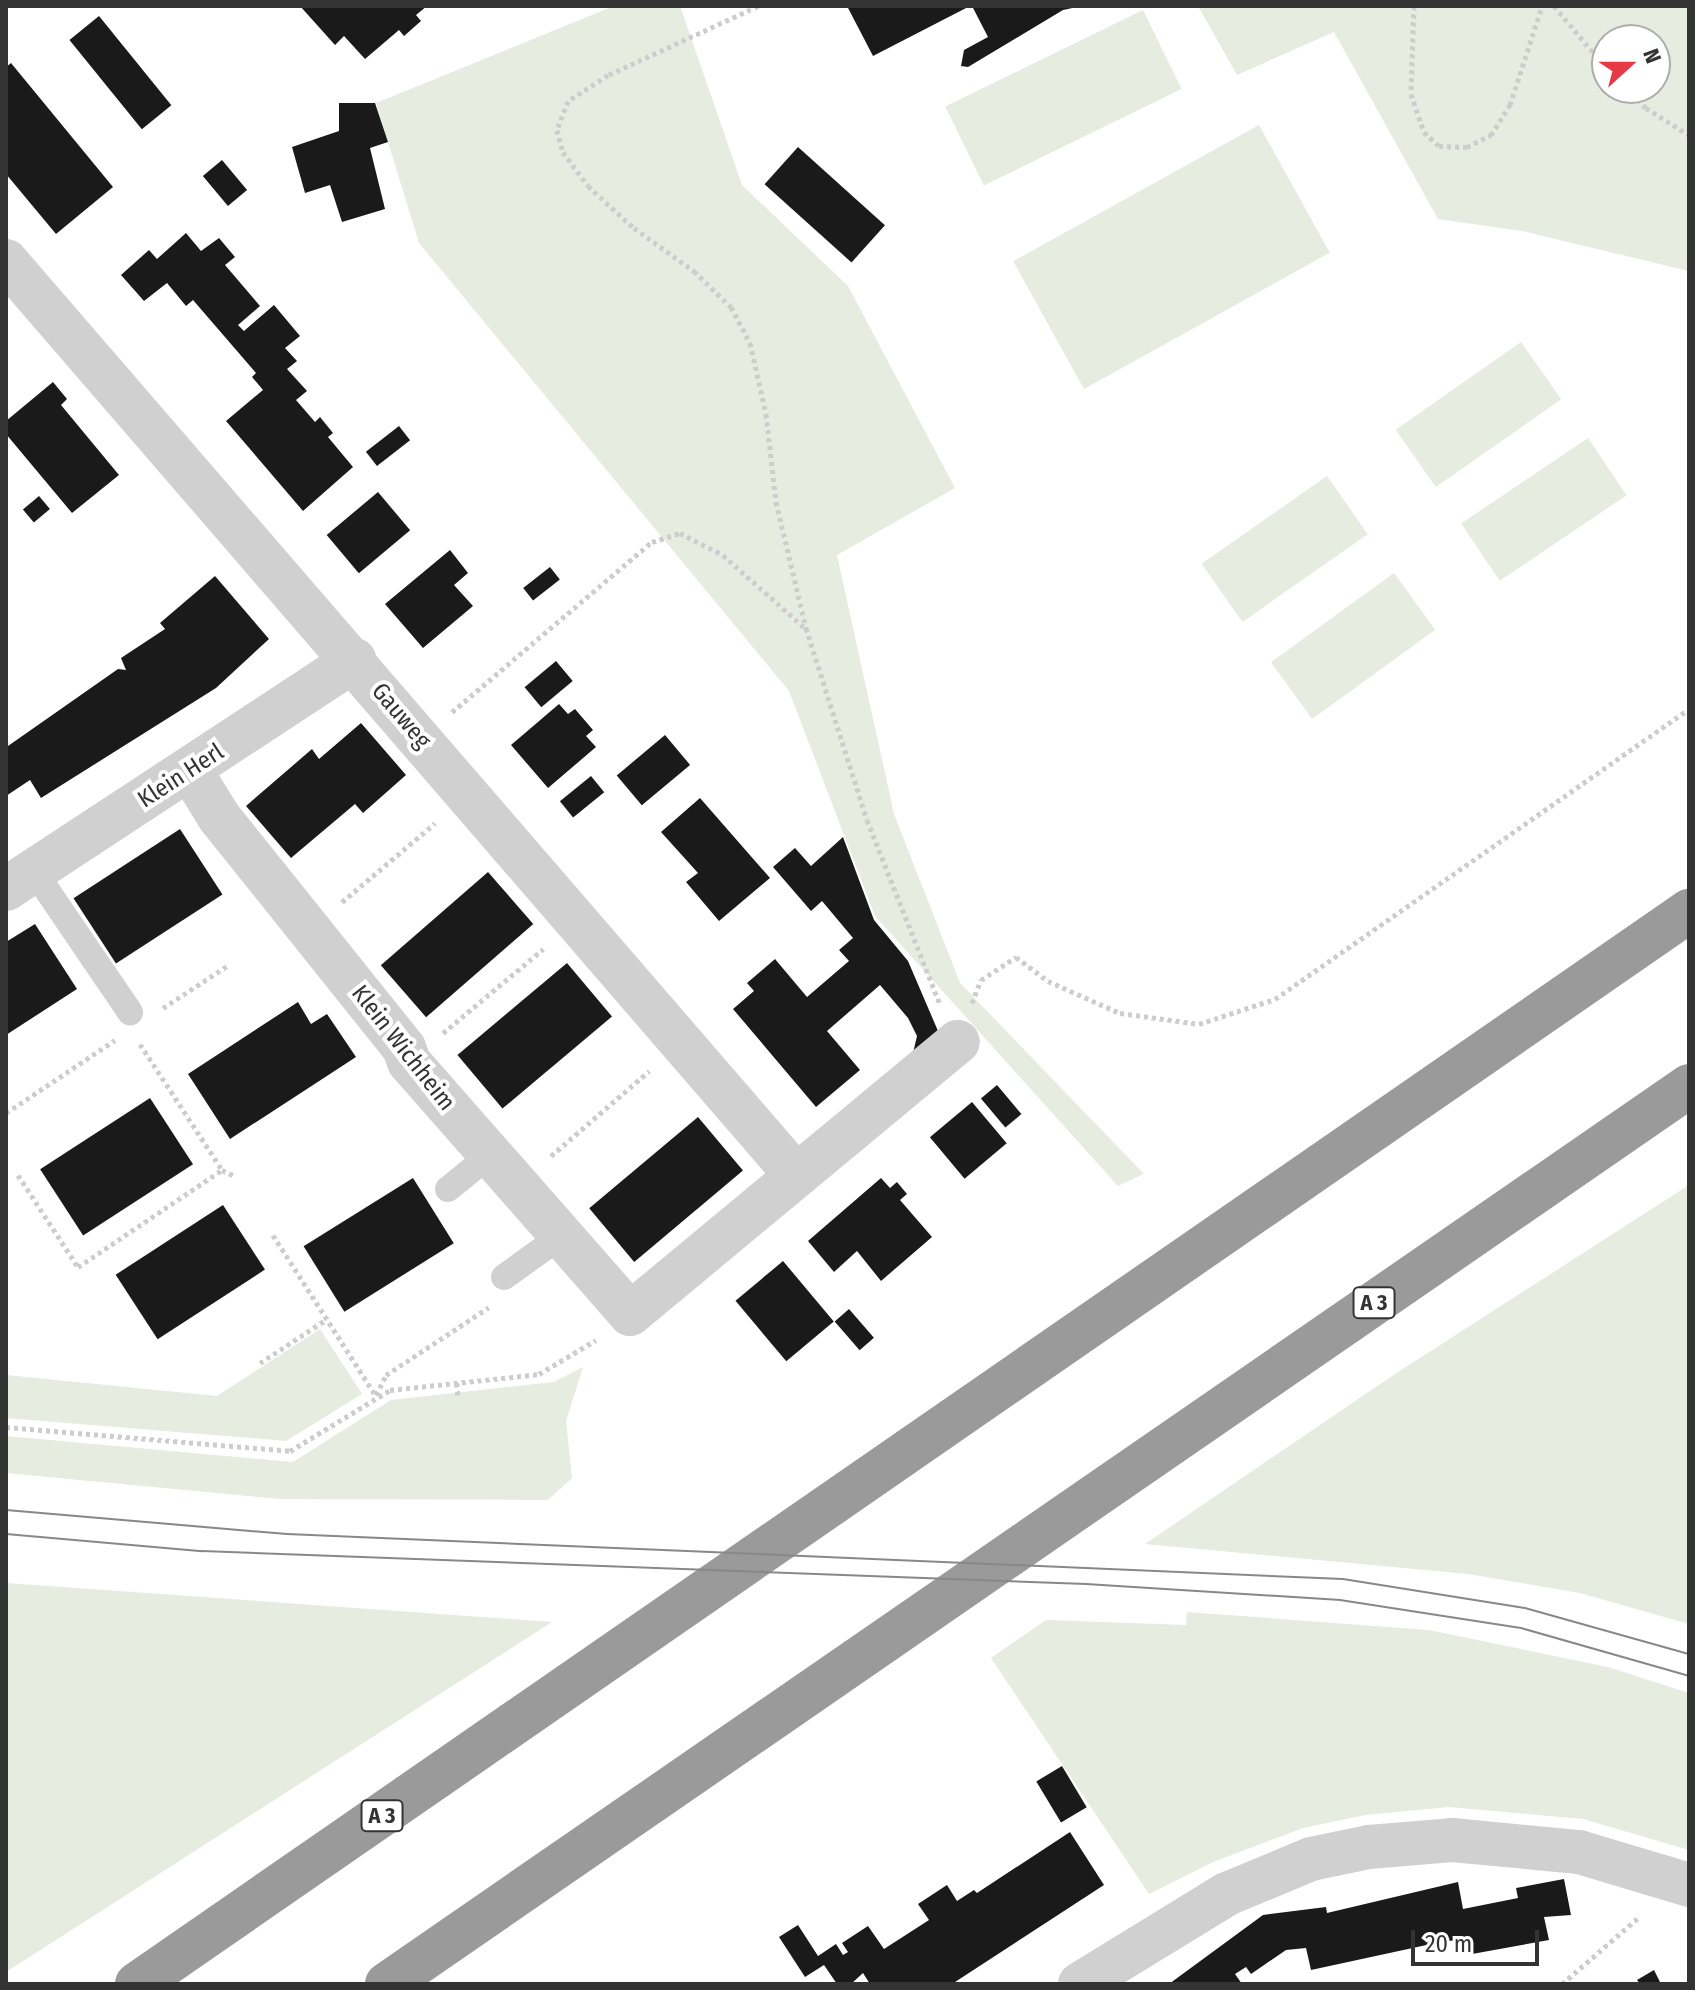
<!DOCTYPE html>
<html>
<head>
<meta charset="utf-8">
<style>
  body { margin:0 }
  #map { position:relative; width:1695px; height:1990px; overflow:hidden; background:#fff; font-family:"Fira Sans Condensed",sans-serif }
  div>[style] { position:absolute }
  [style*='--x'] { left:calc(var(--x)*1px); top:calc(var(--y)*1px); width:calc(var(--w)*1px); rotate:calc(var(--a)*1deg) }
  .green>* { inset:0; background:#e6ecdf; transform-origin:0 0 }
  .building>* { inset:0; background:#1a1a1a; transform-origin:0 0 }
  .path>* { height:5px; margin-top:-2.5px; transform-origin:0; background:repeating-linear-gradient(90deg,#cdcdcd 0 4px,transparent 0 8px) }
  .lane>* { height:26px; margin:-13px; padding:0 13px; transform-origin:13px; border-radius:13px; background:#d0d0d0 }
  .street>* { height:44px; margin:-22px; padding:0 22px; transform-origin:22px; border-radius:22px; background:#d0d0d0 }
  .highway>* { height:44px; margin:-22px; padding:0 22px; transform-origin:22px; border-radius:22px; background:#9a9a9a }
  .tram>* { height:2px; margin:-1px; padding:0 1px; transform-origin:1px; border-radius:1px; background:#888 }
  span { translate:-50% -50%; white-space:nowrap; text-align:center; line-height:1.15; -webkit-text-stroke:8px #fff; paint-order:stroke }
  .shield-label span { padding:2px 6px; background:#fff; border:2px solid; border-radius:6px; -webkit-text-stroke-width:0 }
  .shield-label { font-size:22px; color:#333; font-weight:700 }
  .street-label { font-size:24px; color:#333 }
  .frame { position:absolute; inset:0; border:8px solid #333; pointer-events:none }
  .north { position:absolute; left:1591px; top:24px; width:80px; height:80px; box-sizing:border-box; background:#fff; border:2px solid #adadad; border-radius:50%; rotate:69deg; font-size:22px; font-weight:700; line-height:32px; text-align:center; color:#333 }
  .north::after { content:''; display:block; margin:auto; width:28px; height:36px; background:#e63946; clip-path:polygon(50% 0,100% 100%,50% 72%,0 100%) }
  .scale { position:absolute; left:1411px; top:1930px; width:128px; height:36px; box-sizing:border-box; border:4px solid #333; border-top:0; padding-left:10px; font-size:24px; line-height:28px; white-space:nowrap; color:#333; -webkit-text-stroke:6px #fff; paint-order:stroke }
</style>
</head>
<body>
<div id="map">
  <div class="green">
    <div style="clip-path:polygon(614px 6px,680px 6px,742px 185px,848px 286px,955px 488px,837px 555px,894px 814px,960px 983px,1144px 1174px,1118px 1186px,875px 916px,789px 691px,419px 243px,376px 103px)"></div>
    <div style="clip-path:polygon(evenodd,1198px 6px,1689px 6px,1689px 271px,1522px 231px,1438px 219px,1334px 32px,1237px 75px,1198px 6px,1607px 40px,1655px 40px,1655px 88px,1607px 88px,1607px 40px)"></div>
    <div style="left:1143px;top:10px;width:88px;height:220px;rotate:64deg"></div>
    <div style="left:1259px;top:125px;width:146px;height:281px;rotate:61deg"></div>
    <div style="left:1521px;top:342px;width:70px;height:153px;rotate:55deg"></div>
    <div style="left:1588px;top:438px;width:69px;height:153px;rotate:56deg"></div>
    <div style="left:1327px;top:476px;width:71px;height:153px;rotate:55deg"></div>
    <div style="left:1394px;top:573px;width:70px;height:152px;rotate:54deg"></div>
    <div style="clip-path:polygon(1689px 1185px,1689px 1624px,1580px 1593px,1468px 1574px,1145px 1544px,1392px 1376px)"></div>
    <div style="clip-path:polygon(320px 1329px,362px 1394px,286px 1441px,6px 1418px,6px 1375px,217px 1396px)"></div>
    <div style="clip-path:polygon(583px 1367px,566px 1421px,572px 1478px,548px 1500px,280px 1499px,6px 1473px,6px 1436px,293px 1462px,391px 1400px,554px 1382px)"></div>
    <div style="clip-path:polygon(6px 1583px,552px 1622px,6px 1972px)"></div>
    <div style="clip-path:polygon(1187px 1612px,1429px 1630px,1608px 1667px,1689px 1693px,1689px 1850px,1583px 1819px,1449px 1807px,1365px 1815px,1303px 1828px,1213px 1862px,1149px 1894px,991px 1658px,1046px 1620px,1186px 1625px)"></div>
  </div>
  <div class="building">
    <div style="clip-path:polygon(300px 6px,427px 6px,416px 15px,421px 21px,404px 36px,399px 30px,365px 59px,344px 36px,335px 45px)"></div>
    <div style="clip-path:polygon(847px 6px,970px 6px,873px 56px)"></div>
    <div style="clip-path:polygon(972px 6px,1077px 6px,1077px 7px,1063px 10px,968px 67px,961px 66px,964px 50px,988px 37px)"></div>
    <div style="left:99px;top:16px;width:115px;height:38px;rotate:51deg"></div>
    <div style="clip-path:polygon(11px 63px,113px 187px,56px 234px,6px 174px,6px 67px)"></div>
    <div style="clip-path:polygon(339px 103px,375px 103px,388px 142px,370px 148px,385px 209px,342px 222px,330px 185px,305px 193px,292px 147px,339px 131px)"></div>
    <div style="left:798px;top:147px;width:117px;height:50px;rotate:42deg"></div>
    <div style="left:222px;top:160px;width:39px;height:25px;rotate:50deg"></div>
    <div style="clip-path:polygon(186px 233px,201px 251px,219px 238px,235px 257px,225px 265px,260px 306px,238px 325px,244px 331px,274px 305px,300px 336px,285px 348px,297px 361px,287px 369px,307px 391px,296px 400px,315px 422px,320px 417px,333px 433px,328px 437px,353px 467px,303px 511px,226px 421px,263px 390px,252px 377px,256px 373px,193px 300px,186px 306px,167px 283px,144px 301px,121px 275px,149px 250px,157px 259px)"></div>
    <div style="clip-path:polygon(53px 382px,67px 399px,61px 405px,119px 475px,72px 513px,6px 434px,6px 421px)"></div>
    <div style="left:399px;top:426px;width:18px;height:42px;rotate:52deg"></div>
    <div style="left:378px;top:492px;width:50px;height:67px;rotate:50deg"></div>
    <div style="left:39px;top:496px;width:17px;height:21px;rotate:50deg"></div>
    <div style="clip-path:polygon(450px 550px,468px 573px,454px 585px,473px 606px,423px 648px,385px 604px)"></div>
    <div style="left:550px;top:567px;width:16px;height:34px;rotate:52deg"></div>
    <div style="clip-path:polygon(215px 576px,269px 639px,216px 688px,41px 798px,30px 780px,6px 796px,8px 746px,118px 669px,126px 670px,121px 658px,165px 629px,160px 623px)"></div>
    <div style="left:556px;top:661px;width:26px;height:41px;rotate:50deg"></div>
    <div style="clip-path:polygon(559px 704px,568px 714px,575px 709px,593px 730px,586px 736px,596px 747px,548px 788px,511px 745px)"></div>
    <div style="clip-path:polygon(361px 723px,406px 775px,363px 813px,355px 804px,291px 858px,246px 806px,312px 749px,319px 759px)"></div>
    <div style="left:665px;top:735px;width:39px;height:63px;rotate:50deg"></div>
    <div style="left:591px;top:776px;width:21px;height:40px;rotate:51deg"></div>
    <div style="clip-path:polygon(700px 798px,770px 878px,719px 921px,686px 882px,698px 873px,661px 832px)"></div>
    <div style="left:180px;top:829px;width:78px;height:127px;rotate:57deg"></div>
    <div style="clip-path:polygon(843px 837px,874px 920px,908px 961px,938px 1031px,913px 1053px,917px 1036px,908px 1018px,880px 985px,827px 1031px,860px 1070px,816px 1107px,733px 1009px,754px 991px,747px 983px,775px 959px,807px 997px,849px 961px,839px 950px,853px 938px,822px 901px,811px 911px,773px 867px,795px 848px,811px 866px)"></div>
    <div style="left:488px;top:872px;width:69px;height:142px;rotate:49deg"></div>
    <div style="clip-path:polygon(35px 924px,77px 989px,6px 1035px,6px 942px)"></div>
    <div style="left:567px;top:963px;width:70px;height:143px;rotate:50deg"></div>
    <div style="clip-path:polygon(298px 1002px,311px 1024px,327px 1014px,356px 1057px,230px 1139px,188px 1074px)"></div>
    <div style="left:997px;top:1085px;width:38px;height:21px;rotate:50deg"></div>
    <div style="left:150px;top:1098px;width:79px;height:131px;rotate:57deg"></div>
    <div style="left:972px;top:1102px;width:54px;height:55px;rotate:50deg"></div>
    <div style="left:698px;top:1117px;width:70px;height:142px;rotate:50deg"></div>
    <div style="left:413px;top:1178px;width:77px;height:129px;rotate:58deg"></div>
    <div style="clip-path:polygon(881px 1178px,890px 1188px,897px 1182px,907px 1194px,900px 1200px,932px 1237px,881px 1281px,857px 1251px,834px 1272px,808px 1241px)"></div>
    <div style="left:223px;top:1205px;width:77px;height:128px;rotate:57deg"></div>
    <div style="left:783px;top:1261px;width:79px;height:62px;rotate:50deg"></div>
    <div style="left:849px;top:1309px;width:38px;height:19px;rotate:49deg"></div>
    <div style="left:1062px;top:1766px;width:48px;height:30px;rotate:59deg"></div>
    <div style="clip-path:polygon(1070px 1832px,1104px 1885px,952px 1984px,870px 1984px,863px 1973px,851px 1984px,837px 1984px,824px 1965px,805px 1977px,779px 1937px,798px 1925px,818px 1956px,836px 1944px,843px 1955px,848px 1952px,842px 1943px,868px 1926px,884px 1949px,929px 1920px,918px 1904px,947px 1885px,957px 1901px,974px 1890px,977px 1893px)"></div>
    <div style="clip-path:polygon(1564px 1879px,1571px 1915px,1544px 1917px,1549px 1940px,1472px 1954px,1470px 1940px,1445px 1941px,1311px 1970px,1306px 1948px,1286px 1950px,1251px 1974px,1246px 1967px,1235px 1974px,1242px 1984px,1169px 1984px,1263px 1915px,1326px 1907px,1327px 1913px,1458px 1882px,1463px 1909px,1518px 1898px,1516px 1888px)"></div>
    <div style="clip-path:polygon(1654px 1970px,1661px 1984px,1640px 1984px,1637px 1980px)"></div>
  </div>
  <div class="path">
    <div style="--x:758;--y:6;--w:165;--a:155.3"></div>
    <div style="--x:608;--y:75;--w:48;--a:147"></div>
    <div style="--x:568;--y:101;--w:31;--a:111"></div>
    <div style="--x:557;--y:130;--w:23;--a:75"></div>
    <div style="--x:563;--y:152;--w:42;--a:53.7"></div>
    <div style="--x:588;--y:186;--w:62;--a:42.4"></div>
    <div style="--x:634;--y:228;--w:74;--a:35.6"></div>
    <div style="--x:694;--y:271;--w:52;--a:44.2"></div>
    <div style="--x:731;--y:307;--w:41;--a:62.2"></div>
    <div style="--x:750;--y:343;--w:73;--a:77.3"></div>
    <div style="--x:766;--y:414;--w:89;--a:83.5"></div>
    <div style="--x:776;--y:502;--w:130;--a:76.6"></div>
    <div style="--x:806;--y:628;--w:201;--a:72.4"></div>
    <div style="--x:867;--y:820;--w:198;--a:68.4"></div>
    <div style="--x:1414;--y:6;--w:88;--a:92"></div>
    <div style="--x:1411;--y:94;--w:40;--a:71.1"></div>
    <div style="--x:1424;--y:132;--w:21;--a:43"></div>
    <div style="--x:1439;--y:146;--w:28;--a:2"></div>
    <div style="--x:1467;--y:147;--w:27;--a:-27"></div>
    <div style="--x:1491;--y:135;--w:36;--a:-58"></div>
    <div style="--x:1510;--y:105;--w:104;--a:-72.1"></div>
    <div style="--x:1554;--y:6;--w:82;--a:49.9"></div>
    <div style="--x:1626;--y:88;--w:28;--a:45"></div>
    <div style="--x:1646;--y:108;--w:51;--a:32.1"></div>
    <div style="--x:452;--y:712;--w:262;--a:-40.4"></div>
    <div style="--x:652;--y:542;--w:29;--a:-18"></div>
    <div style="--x:680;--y:533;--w:48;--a:27.1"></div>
    <div style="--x:723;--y:555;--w:110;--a:41.7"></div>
    <div style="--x:342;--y:902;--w:122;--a:-40.3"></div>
    <div style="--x:972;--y:1003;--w:25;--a:-69"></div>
    <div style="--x:981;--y:980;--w:42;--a:-33.3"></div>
    <div style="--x:1016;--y:957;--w:40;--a:37"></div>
    <div style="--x:1048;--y:981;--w:79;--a:24"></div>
    <div style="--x:1120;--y:1013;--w:80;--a:7.9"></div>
    <div style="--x:1199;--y:1024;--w:80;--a:-18.2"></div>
    <div style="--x:1275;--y:999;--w:505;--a:-35.01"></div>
    <div style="--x:163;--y:1008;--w:77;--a:-33.3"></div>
    <div style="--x:443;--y:1033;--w:131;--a:-40"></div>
    <div style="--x:140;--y:1044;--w:150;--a:56.9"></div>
    <div style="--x:6;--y:1113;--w:131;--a:-33.8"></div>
    <div style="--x:551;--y:1156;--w:130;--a:-40.9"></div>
    <div style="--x:18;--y:1175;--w:110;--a:56.9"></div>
    <div style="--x:78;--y:1267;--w:174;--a:-34"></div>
    <div style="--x:222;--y:1170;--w:14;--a:25"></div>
    <div style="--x:273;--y:1235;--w:191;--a:57.4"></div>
    <div style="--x:260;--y:1363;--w:80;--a:-33.3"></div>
    <div style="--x:457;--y:1383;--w:15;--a:86"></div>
    <div style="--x:376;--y:1395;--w:22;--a:-63"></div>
    <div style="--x:386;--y:1375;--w:123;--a:-33.4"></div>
    <div style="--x:6;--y:1427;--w:285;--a:4.8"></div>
    <div style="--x:290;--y:1451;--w:117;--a:-31.4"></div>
    <div style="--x:390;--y:1390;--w:150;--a:-6.1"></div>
    <div style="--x:539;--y:1374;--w:66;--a:-30.8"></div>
    <div style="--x:1562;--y:1984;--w:102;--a:-41"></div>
  </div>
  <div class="lane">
    <div style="--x:34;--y:871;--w:171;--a:55.8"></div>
    <div style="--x:448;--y:1189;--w:54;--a:-39"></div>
    <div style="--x:504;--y:1277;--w:70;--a:-35.7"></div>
  </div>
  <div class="street">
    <div style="--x:6;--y:261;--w:1207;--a:49.17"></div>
    <div style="--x:190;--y:770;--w:55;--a:58.3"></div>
    <div style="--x:219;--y:817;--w:296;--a:51.3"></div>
    <div style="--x:404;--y:1048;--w:15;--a:70"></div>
    <div style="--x:409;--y:1062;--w:335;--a:48.7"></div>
    <div style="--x:630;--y:1314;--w:426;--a:-39.7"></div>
    <div style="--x:6;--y:889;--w:417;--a:-33.3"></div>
    <div style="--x:1080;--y:1984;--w:172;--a:-31.5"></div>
    <div style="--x:1227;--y:1894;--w:91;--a:-22.6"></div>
    <div style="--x:1311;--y:1859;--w:59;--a:-11.7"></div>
    <div style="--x:1369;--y:1847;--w:83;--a:-4.8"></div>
    <div style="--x:1452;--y:1840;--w:128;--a:5.4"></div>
    <div style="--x:1579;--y:1852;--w:115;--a:16.7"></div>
  </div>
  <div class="highway">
    <div style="--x:137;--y:1984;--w:1887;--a:-34.66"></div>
    <div style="--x:387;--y:1984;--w:1582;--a:-34.59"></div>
  </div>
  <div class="tram">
    <div style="--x:6;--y:1510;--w:282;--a:4.9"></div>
    <div style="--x:287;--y:1534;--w:1057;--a:2.44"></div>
    <div style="--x:1343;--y:1579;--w:184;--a:9.1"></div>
    <div style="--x:1525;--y:1608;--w:170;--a:15.7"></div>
    <div style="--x:6;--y:1534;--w:197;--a:5"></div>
    <div style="--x:202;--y:1551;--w:885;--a:2.14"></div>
    <div style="--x:1086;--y:1584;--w:255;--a:3.6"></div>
    <div style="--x:1340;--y:1600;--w:183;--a:8.8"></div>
    <div style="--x:1521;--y:1628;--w:175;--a:15.9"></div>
  </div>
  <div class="shield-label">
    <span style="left:1374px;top:1303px">A 3</span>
    <span style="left:382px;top:1816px">A 3</span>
  </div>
  <div class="street-label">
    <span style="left:401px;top:716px;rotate:50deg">Gauweg</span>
    <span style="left:181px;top:776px;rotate:-33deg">Klein Herl</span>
    <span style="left:403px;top:1048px;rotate:52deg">Klein Wichheim</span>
  </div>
  <div class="frame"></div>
  <div class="north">N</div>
  <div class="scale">20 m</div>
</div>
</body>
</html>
